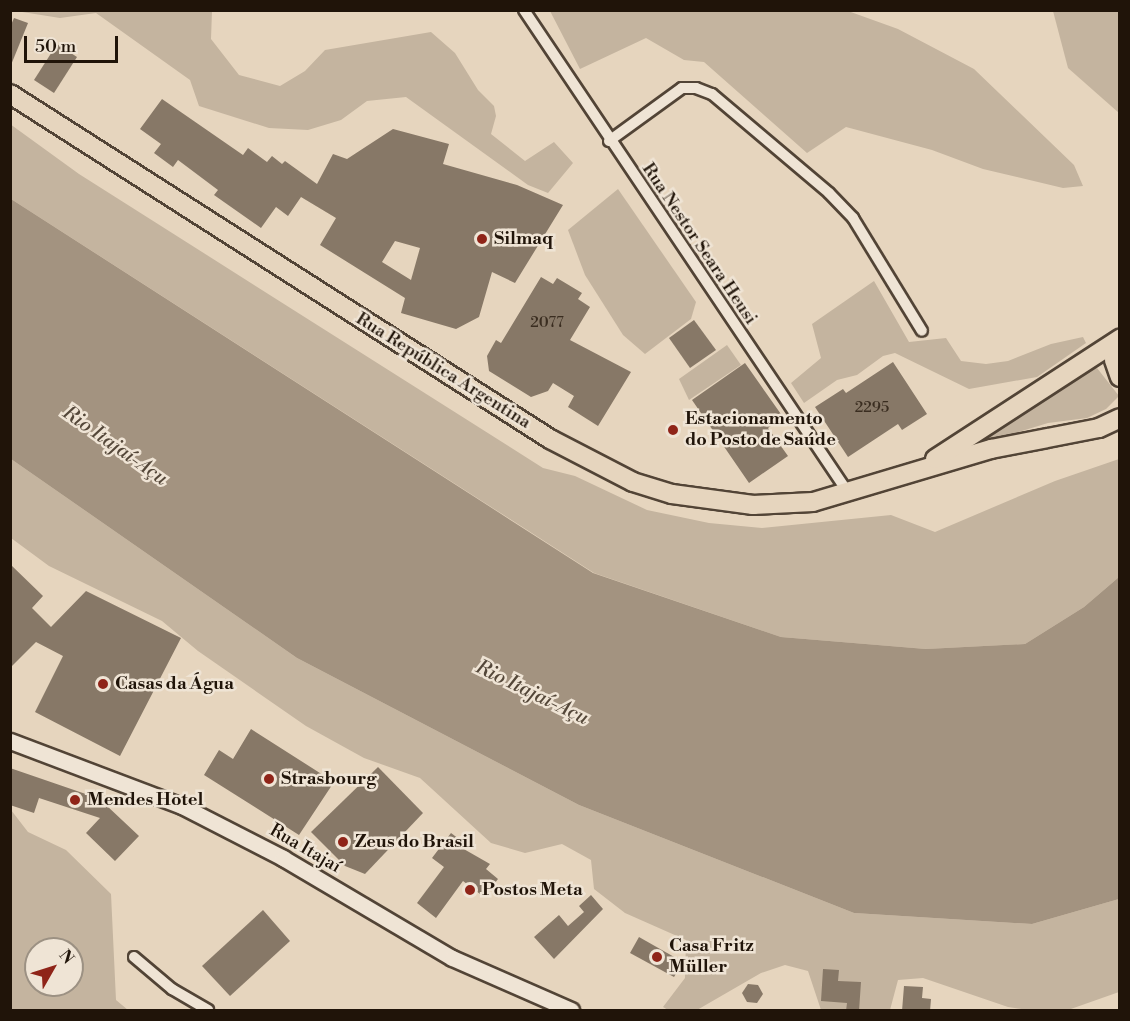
<!DOCTYPE html>
<meta charset="utf-8">
<style>
body{margin:0}
#map{position:relative;width:1130px;height:1021px;overflow:hidden;background:#e6d5be;font-family:"Libre Bodoni",serif}
div>[style]{position:absolute}
[style*='--x']{left:calc(var(--x)*1px);top:calc(var(--y)*1px);width:calc(var(--w)*1px);rotate:calc(var(--a)*1deg)}
.green>*{inset:0;background:#c4b49f}
.water>*{inset:0;background:#a39380}
.building>*{inset:0;background:#877867}
.roads{filter:drop-shadow(2px 0 #524436) drop-shadow(-2px 0 #524436) drop-shadow(0 2px #524436) drop-shadow(0 -2px #524436)}
.street>*{height:10px;margin:-5px;padding:0 5px;transform-origin:5px;border-radius:5px;background:#efe4d5}
.secondary>*{height:15px;margin:-7.5px;padding:0 7.5px;transform-origin:7.5px;border-radius:7.5px;background:#efe4d5}
.primary>*{height:18px;margin:-9px;padding:0 9px;transform-origin:9px;border-radius:9px;background:#e6d5be}
.dots>*{width:16px;height:16px;translate:-50% -50%;box-sizing:border-box;border:3px solid #efe4d5;border-radius:50%}
span{translate:-50% -50%;white-space:nowrap;text-align:center;line-height:1.15;-webkit-text-stroke:5px #efe4d5;paint-order:stroke}
.number-label{font-size:15px;color:#3a2d20}
.number-label span{-webkit-text-stroke-width:0}
.poi-label{font-size:18px;color:#201409;font-weight:700}
.left{translate:0 -50%;text-align:left}
.street-label{font-size:18px;color:#201409}
.water-label{font-size:20px;color:#544739;font-style:italic}
.frame{position:absolute;inset:0;border:12px solid #201409;pointer-events:none}
.north{position:absolute;left:24px;top:937px;width:60px;height:60px;box-sizing:border-box;background:#efe4d5;border:2px solid #9c9183;border-radius:50%;rotate:51deg;font-size:16px;font-weight:700;line-height:24px;text-align:center;color:#201409}
.north::after{content:'';display:block;margin:auto;width:21px;height:27px;background:#8f2418;clip-path:polygon(50% 0,100% 100%,50% 72%,0 100%)}
.scale{position:absolute;left:24px;top:36px;width:94px;height:27px;box-sizing:border-box;border:3px solid #201409;border-top:0;padding-left:8px;font-size:18px;line-height:21px;white-space:nowrap;color:#201409;-webkit-text-stroke:4px #efe4d5;paint-order:stroke}
</style>
<div id="map">
<div class="green">
<i style="clip-path:polygon(16px 11px,212px 11px,211px 39px,239px 75px,280px 86px,305px 71px,325px 50px,431px 32px,455px 53px,478px 90px,494px 106px,496px 116px,491px 134px,525px 161px,554px 142px,573px 163px,548px 193px,528px 185px,406px 97px,367px 101px,341px 120px,308px 130px,269px 128px,199px 106px,190px 80px,96px 13px,60px 18px)"></i>
<i style="clip-path:polygon(550px 11px,848px 11px,898px 29px,974px 69px,1074px 165px,1083px 186px,1063px 188px,983px 169px,932px 150px,846px 127px,807px 153px,704px 62px,684px 60px,646px 38px,580px 69px)"></i>
<i style="clip-path:polygon(1053px 11px,1119px 11px,1119px 113px,1068px 68px)"></i>
<i style="clip-path:polygon(10px 124px,79px 174px,543px 468px,575px 476px,647px 510px,709px 523px,762px 528px,891px 515px,935px 532px,1055px 481px,1119px 459px,1119px 577px,1084px 607px,1025px 644px,926px 649px,781px 637px,594px 573px,11px 199px)"></i>
<i style="clip-path:polygon(618px 189px,696px 302px,691px 319px,645px 354px,623px 335px,585px 275px,568px 230px)"></i>
<i style="clip-path:polygon(874px 281px,909px 342px,946px 338px,961px 361px,986px 364px,1008px 361px,1051px 344px,1083px 337px,1086px 343px,1037px 377px,969px 389px,895px 353px,883px 356px,857px 375px,837px 380px,804px 403px,791px 383px,821px 358px,812px 324px)"></i>
<i style="clip-path:polygon(727px 345px,741px 365px,689px 400px,679px 379px)"></i>
<i style="clip-path:polygon(1097px 368px,1119px 396px,1106px 409px,1087px 418px,1048px 423px,973px 446px,1087px 370px)"></i>
<i style="clip-path:polygon(11px 459px,297px 658px,579px 805px,854px 913px,1032px 924px,1119px 899px,1119px 992px,1068px 1010px,1029px 1010px,1008px 1007px,923px 978px,898px 980px,890px 1010px,821px 1010px,808px 971px,785px 965px,761px 973px,697px 1010px,668px 1010px,663px 1007px,685px 978px,686px 940px,625px 913px,594px 889px,591px 860px,562px 844px,525px 853px,491px 843px,420px 778px,364px 758px,306px 726px,198px 651px,162px 621px,49px 566px,11px 538px)"></i>
<i style="clip-path:polygon(evenodd,11px 810px,28px 832px,66px 850px,111px 894px,116px 1000px,128px 1010px,11px 1010px,11px 810px,36px 949px,72px 949px,72px 985px,36px 985px,36px 949px)"></i>
</div>
<div class="water">
<i style="clip-path:polygon(11px 199px,593px 573px,781px 637px,926px 649px,1025px 644px,1084px 607px,1119px 577px,1119px 899px,1032px 924px,854px 913px,579px 805px,297px 658px,11px 459px)"></i>
</div>
<div class="building">
<i style="clip-path:polygon(14px 18px,28px 23px,11px 65px,10px 27px)"></i>
<i style="clip-path:polygon(57px 44px,77px 57px,54px 93px,34px 80px)"></i>
<i style="clip-path:polygon(evenodd,162px 99px,243px 155px,248px 148px,267px 162px,272px 156px,282px 164px,285px 161px,317px 184px,333px 154px,347px 159px,393px 129px,449px 144px,443px 164px,517px 185px,563px 205px,515px 283px,492px 272px,479px 317px,456px 329px,401px 313px,405px 298px,320px 245px,336px 218px,301px 197px,288px 216px,276px 207px,261px 228px,214px 195px,218px 190px,178px 160px,173px 167px,154px 153px,161px 144px,140px 129px,162px 99px,395px 241px,420px 248px,411px 280px,382px 262px,395px 241px)"></i>
<i style="clip-path:polygon(541px 277px,553px 284px,557px 278px,582px 293px,578px 299px,590px 307px,570px 340px,631px 372px,598px 426px,568px 407px,574px 396px,553px 383px,548px 391px,531px 397px,489px 371px,487px 356px,496px 340px,501px 343px)"></i>
<i style="clip-path:polygon(694px 320px,716px 350px,690px 368px,669px 338px)"></i>
<i style="clip-path:polygon(893px 362px,927px 414px,902px 430px,898px 424px,848px 457px,815px 407px,843px 389px,846px 393px)"></i>
<i style="clip-path:polygon(745px 363px,783px 417px,768px 428px,788px 456px,749px 483px,692px 400px)"></i>
<i style="clip-path:polygon(10px 564px,43px 596px,32px 608px,51px 627px,86px 591px,181px 638px,120px 756px,35px 712px,63px 656px,36px 642px,10px 668px)"></i>
<i style="clip-path:polygon(251px 729px,334px 782px,299px 835px,204px 775px,219px 750px,233px 759px)"></i>
<i style="clip-path:polygon(378px 767px,423px 813px,365px 874px,345px 866px,311px 832px)"></i>
<i style="clip-path:polygon(10px 768px,109px 802px,106px 805px,139px 836px,115px 861px,86px 833px,100px 818px,39px 798px,34px 813px,10px 805px)"></i>
<i style="clip-path:polygon(451px 833px,459px 839px,455px 844px,490px 864px,486px 869px,498px 879px,484px 897px,463px 881px,436px 918px,417px 903px,444px 867px,432px 858px)"></i>
<i style="clip-path:polygon(591px 895px,603px 909px,554px 959px,534px 937px,559px 915px,568px 926px,584px 912px,579px 906px)"></i>
<i style="clip-path:polygon(263px 910px,290px 941px,230px 996px,202px 966px)"></i>
<i style="clip-path:polygon(639px 937px,683px 962px,674px 977px,630px 953px)"></i>
<i style="clip-path:polygon(823px 969px,839px 970px,838px 981px,861px 982px,859px 1011px,846px 1011px,847px 1003px,821px 1001px)"></i>
<i style="clip-path:polygon(748px 984px,758px 985px,763px 994px,757px 1003px,747px 1002px,742px 993px)"></i>
<i style="clip-path:polygon(904px 986px,923px 987px,922px 998px,931px 999px,930px 1011px,902px 1011px)"></i>
</div>
<div class="roads">
<div class="street">
<i style="--x:524;--y:10;--w:583;--a:56.12"></i>
<i style="--x:609;--y:141;--w:90;--a:-36"></i>
<i style="--x:682;--y:88;--w:14;--a:0"></i>
<i style="--x:696;--y:88;--w:17;--a:21"></i>
<i style="--x:712;--y:94;--w:153;--a:40.2"></i>
<i style="--x:829;--y:193;--w:35;--a:46"></i>
<i style="--x:853;--y:218;--w:132;--a:58.6"></i>
<i style="--x:134;--y:957;--w:50;--a:40.1"></i>
<i style="--x:172;--y:989;--w:42;--a:30.3"></i>
</div>
<div class="secondary">
<i style="--x:10;--y:741;--w:184;--a:20.7"></i>
<i style="--x:182;--y:806;--w:114;--a:27.2"></i>
<i style="--x:283;--y:858;--w:196;--a:30.6"></i>
<i style="--x:452;--y:958;--w:130;--a:23.6"></i>
</div>
<div class="primary">
<i style="--x:10;--y:94;--w:641;--a:32.57"></i>
<i style="--x:550;--y:439;--w:93;--a:27.4"></i>
<i style="--x:633;--y:482;--w:41;--a:17.1"></i>
<i style="--x:672;--y:494;--w:82;--a:7.7"></i>
<i style="--x:753;--y:505;--w:60;--a:-2.9"></i>
<i style="--x:813;--y:502;--w:186;--a:-16.6"></i>
<i style="--x:991;--y:449;--w:110;--a:-11"></i>
<i style="--x:1099;--y:428;--w:23;--a:-25"></i>
<i style="--x:1120;--y:343;--w:18;--a:109"></i>
<i style="--x:1114;--y:360;--w:18;--a:71"></i>
<i style="--x:935;--y:459;--w:221;--a:-33"></i>
</div>
</div>
<div class="dots">
<i style="left:482px;top:239px;background:#8f2418"></i>
<i style="left:673px;top:430px;background:#8f2418"></i>
<i style="left:103px;top:684px;background:#8f2418"></i>
<i style="left:269px;top:779px;background:#8f2418"></i>
<i style="left:75px;top:800px;background:#8f2418"></i>
<i style="left:343px;top:842px;background:#8f2418"></i>
<i style="left:470px;top:890px;background:#8f2418"></i>
<i style="left:657px;top:957px;background:#8f2418"></i>
</div>
<div class="number-label">
<span style="left:547px;top:323px">2077</span>
<span style="left:872px;top:408px">2295</span>
</div>
<div class="poi-label">
<span class="left" style="left:494px;top:239px">Silmaq</span>
<span class="left" style="left:685px;top:430px">Estacionamento<br>do Posto de Saúde</span>
<span class="left" style="left:115px;top:684px">Casas da Água</span>
<span class="left" style="left:281px;top:779px">Strasbourg</span>
<span class="left" style="left:87px;top:800px">Mendes Hotel</span>
<span class="left" style="left:355px;top:842px">Zeus do Brasil</span>
<span class="left" style="left:482px;top:890px">Postos Meta</span>
<span class="left" style="left:669px;top:957px">Casa Fritz<br>Müller</span>
</div>
<div class="street-label">
<span style="left:699px;top:244px;rotate:56deg">Rua Nestor Seara Heusi</span>
<span style="left:443px;top:371px;rotate:32deg">Rua República Argentina</span>
<span style="left:305px;top:849px;rotate:30deg">Rua Itajaí</span>
</div>
<div class="water-label">
<span style="left:115px;top:446px;rotate:35deg">Rio Itajaí-Açu</span>
<span style="left:532px;top:693px;rotate:26deg">Rio Itajaí-Açu</span>
</div>
<div class="frame"></div>
<div class="north">N</div>
<div class="scale">50 m</div>
</div>
